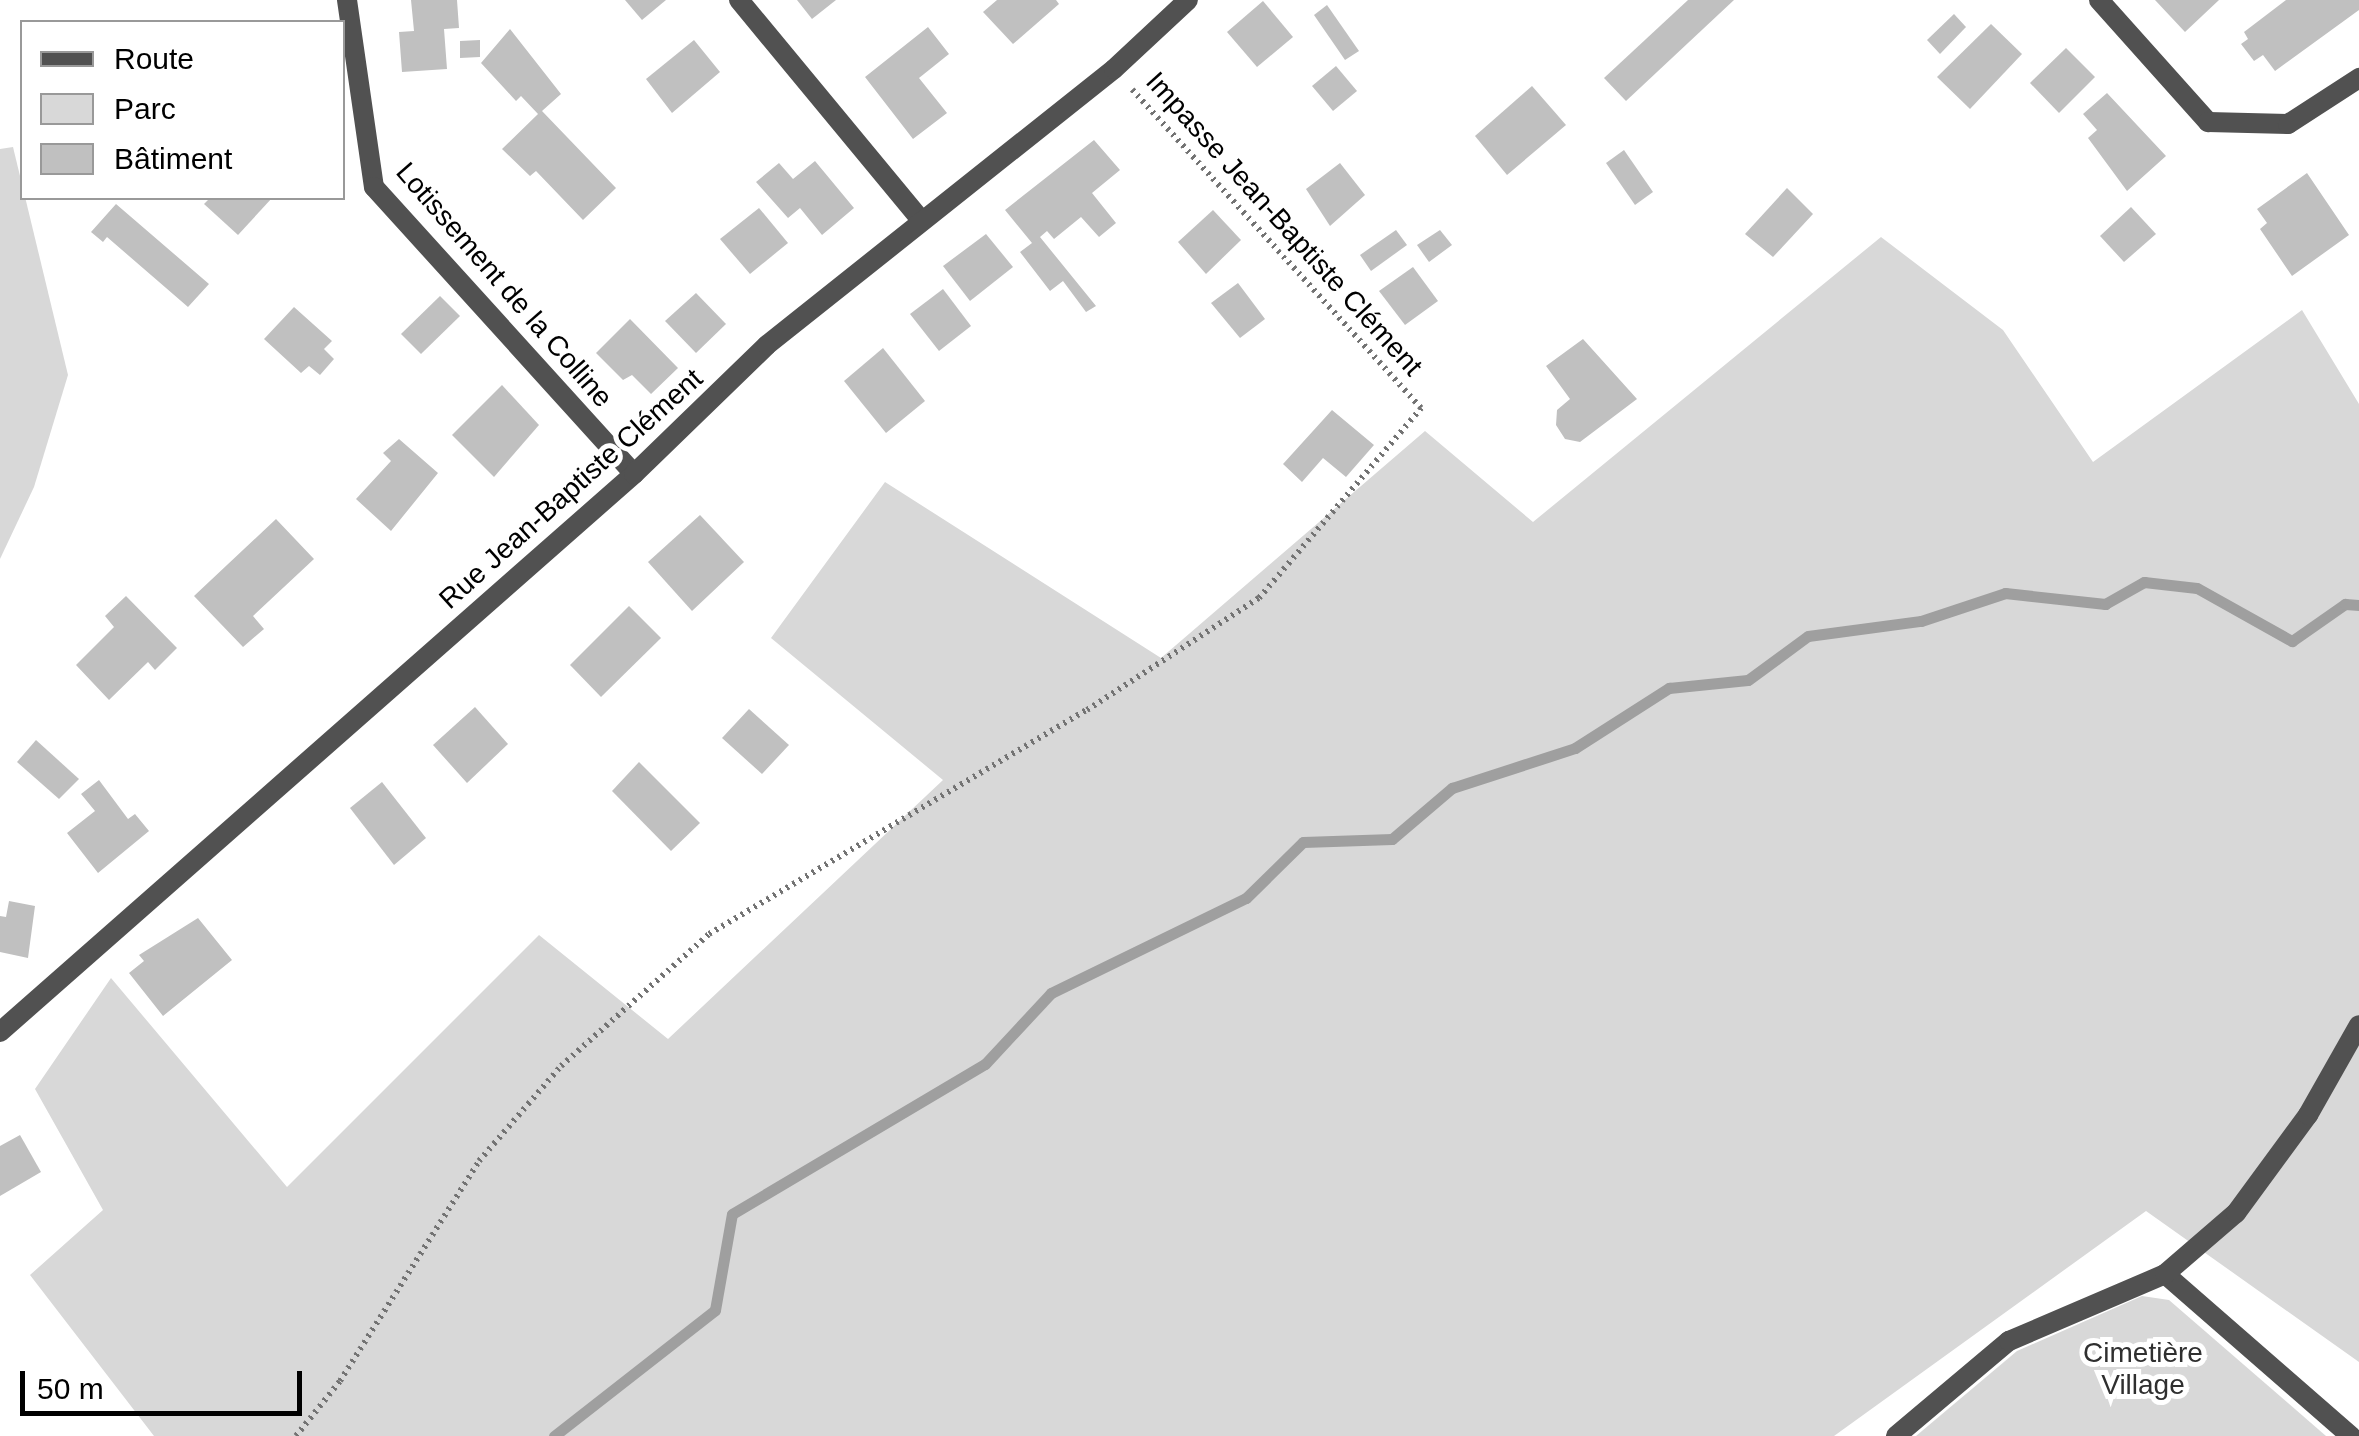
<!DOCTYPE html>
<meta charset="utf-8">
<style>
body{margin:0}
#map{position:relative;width:2359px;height:1436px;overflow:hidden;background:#fff;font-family:Arial,sans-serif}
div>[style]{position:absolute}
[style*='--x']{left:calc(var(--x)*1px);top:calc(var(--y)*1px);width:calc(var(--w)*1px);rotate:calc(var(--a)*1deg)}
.green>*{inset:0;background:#d8d8d8}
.stream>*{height:11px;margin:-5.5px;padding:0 5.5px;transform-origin:5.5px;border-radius:5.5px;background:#9f9f9f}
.building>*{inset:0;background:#c0c0c0}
.path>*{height:6px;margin-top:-3px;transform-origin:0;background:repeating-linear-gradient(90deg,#737373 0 2.5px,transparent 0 7.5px)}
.minor>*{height:20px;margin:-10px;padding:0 10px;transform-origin:10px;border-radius:10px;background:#515151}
span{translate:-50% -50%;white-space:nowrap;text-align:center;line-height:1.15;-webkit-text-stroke:10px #fff;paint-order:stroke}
.street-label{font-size:28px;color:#000}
.park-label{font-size:28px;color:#2f2f2f}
.legend{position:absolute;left:20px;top:20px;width:325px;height:180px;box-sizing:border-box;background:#fff;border:2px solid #999;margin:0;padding:12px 18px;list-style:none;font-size:30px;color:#000}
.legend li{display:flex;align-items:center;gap:20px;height:50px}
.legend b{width:50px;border:2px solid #999}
.scale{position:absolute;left:20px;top:1371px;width:282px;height:45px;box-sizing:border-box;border:5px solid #000;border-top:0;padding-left:12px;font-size:30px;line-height:35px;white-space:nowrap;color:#000;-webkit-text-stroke:8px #fff;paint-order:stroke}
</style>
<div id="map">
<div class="green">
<i style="clip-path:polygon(13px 147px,68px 375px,34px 487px,0 559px,0 149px)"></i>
<i style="clip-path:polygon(1881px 237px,2003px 330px,2093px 462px,2302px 310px,2359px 404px,2359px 1362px,2146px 1211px,1834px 1436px,154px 1436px,30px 1275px,103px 1210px,35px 1089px,111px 978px,287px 1187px,539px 935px,668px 1039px,943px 780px,771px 638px,885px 482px,1161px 658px,1425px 431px,1533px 522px)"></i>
<i style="clip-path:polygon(2142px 1296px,2169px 1300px,2326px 1436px,1916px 1436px,2017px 1351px)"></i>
</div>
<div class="stream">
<i style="--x:554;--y:1436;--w:204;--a:-38"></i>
<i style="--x:715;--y:1310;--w:97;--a:-80"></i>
<i style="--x:732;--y:1214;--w:294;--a:-30.7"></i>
<i style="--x:985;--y:1064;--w:97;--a:-47.1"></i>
<i style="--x:1051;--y:993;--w:217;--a:-26"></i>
<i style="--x:1246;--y:898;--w:80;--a:-44.5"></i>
<i style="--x:1303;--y:842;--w:89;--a:-1.9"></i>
<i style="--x:1392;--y:839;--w:79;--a:-40.4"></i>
<i style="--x:1452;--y:788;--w:129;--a:-18"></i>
<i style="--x:1575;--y:748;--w:112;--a:-32.6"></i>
<i style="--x:1669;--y:688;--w:79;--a:-5.8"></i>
<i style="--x:1748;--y:680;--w:74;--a:-36.3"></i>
<i style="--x:1808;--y:636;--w:114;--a:-7.6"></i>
<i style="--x:1921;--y:621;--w:89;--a:-18.4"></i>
<i style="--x:2005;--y:593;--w:101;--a:6.3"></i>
<i style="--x:2105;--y:604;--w:45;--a:-29.4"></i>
<i style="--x:2144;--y:582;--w:53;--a:6.5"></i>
<i style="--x:2197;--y:588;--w:109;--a:29.2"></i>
<i style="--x:2292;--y:641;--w:65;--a:-34.9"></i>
<i style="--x:2345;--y:604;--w:14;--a:4"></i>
</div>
<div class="building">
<i style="clip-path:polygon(411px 0,457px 0,459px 28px,444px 29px,447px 69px,402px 72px,399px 32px,414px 31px)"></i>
<i style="clip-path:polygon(625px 0,666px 0,642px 20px)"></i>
<i style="clip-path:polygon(797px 0,836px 0,812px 19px)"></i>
<i style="clip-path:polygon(997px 0,1056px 0,1059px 4px,1013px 44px,983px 12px)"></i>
<i style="clip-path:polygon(1688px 0,1734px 0,1626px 101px,1604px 78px)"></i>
<i style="clip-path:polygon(2155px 0,2219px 0,2185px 32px)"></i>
<i style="clip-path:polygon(2286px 0,2359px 0,2359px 10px,2275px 71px,2263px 55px,2254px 61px,2241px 44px,2248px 39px,2244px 32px)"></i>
<i style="clip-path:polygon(1263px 1px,1293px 37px,1257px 67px,1227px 32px)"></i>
<i style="clip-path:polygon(1327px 5px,1359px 51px,1345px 60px,1314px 15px)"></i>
<i style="clip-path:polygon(1954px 14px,1966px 27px,1940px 54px,1927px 40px)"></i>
<i style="clip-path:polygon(1991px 24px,2022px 54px,1970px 109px,1937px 77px)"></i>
<i style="clip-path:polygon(928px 27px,949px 54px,919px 78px,947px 113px,913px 139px,865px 77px)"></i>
<i style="clip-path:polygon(510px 29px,561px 94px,542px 111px,616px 188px,583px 220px,536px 171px,530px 176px,502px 149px,538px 114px,521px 96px,516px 101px,481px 63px)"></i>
<i style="clip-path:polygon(480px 40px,480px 57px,460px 58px,460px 41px)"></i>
<i style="clip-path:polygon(694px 40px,720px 72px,672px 113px,646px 79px)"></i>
<i style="clip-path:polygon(2066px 48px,2095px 77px,2059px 113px,2030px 83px)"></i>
<i style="clip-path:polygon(1336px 66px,1357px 91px,1333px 111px,1312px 86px)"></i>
<i style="clip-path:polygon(1532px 86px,1566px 125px,1507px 175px,1475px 136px)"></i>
<i style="clip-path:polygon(2107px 93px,2166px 156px,2127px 191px,2088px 138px,2097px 130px,2083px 114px)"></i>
<i style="clip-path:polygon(1094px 140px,1120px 170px,1092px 193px,1116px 223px,1099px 237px,1081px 217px,1054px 239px,1047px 231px,1040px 237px,1096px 306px,1086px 312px,1063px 281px,1050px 291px,1020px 252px,1032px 243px,1005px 210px)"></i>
<i style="clip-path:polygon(1624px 150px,1653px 192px,1635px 205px,1606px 163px)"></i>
<i style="clip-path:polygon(815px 161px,854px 208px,822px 235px,800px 208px,788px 218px,756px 182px,779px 163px,793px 179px)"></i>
<i style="clip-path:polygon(1340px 163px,1365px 195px,1330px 226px,1306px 189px)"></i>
<i style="clip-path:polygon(2307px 173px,2349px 235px,2292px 276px,2260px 229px,2267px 223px,2257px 209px)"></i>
<i style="clip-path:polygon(1787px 188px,1813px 214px,1773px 257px,1745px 234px)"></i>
<i style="clip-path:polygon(210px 198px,272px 198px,238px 235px,204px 204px)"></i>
<i style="clip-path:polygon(116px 204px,209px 284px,188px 307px,107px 237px,103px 242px,91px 232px)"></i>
<i style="clip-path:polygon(2131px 207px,2156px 234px,2124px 262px,2100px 236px)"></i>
<i style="clip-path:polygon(759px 208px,788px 243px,750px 274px,720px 239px)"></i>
<i style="clip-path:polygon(1213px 210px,1241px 240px,1206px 274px,1178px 242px)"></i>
<i style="clip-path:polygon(1396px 230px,1407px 245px,1371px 271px,1360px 255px)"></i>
<i style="clip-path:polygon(1440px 230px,1452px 245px,1429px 262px,1417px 245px)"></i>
<i style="clip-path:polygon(986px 234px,1013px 267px,970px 301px,943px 266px)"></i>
<i style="clip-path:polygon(1413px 267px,1438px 301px,1405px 325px,1379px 291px)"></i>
<i style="clip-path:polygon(1238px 283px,1265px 319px,1240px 338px,1211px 303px)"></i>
<i style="clip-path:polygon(943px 289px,971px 326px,939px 351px,910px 314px)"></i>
<i style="clip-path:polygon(696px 293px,726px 324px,696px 353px,665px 321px)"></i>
<i style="clip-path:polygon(440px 296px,460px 316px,421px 354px,401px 334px)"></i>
<i style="clip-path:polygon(294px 307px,332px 341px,324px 349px,334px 359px,320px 375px,309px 366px,301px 373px,264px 339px)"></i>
<i style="clip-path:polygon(630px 319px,678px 368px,651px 394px,632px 375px,623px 380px,596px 353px)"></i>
<i style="clip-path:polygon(1583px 339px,1637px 399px,1580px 442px,1565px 439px,1556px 425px,1557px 410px,1570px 399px,1546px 366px)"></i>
<i style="clip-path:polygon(883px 348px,925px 401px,886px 433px,844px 381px)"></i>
<i style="clip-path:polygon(502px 385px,539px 425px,494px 477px,452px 435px)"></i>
<i style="clip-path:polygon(1332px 410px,1374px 445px,1346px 477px,1323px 458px,1302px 482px,1283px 464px)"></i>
<i style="clip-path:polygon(399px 439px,438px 473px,391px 531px,356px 499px,391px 461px,383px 453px)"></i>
<i style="clip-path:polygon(700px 515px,744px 562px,692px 611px,648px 562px)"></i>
<i style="clip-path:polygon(276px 519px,314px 559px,253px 616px,264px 629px,243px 647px,194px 596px)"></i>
<i style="clip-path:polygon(126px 596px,177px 648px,155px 670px,148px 662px,109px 700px,76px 665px,114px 627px,105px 616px)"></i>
<i style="clip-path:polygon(629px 606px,661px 638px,601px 697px,570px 665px)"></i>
<i style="clip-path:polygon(475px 707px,508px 744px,467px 783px,433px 745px)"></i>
<i style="clip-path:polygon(749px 709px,789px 745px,762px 774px,722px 738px)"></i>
<i style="clip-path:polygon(36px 740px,79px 779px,59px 799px,17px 762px)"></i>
<i style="clip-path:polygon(639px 762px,700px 823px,671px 851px,612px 791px)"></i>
<i style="clip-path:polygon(99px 780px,128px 819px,135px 814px,149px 831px,98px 873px,67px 833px,95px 811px,81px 794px)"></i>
<i style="clip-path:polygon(382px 782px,426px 838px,394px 865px,350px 808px)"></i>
<i style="clip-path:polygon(9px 901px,35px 906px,28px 958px,0 952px,0 916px,6px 917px)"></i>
<i style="clip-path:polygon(198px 918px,232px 960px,163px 1016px,129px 973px,144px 961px,139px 955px)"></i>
<i style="clip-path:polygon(20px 1135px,41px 1172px,0 1196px,0 1146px)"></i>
</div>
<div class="path">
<i style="--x:296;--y:1436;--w:70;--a:-51.3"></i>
<i style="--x:340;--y:1381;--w:260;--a:-57.7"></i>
<i style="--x:479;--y:1161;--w:125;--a:-49.2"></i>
<i style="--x:561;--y:1066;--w:198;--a:-41.7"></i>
<i style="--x:709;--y:934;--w:439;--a:-30.7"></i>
<i style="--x:1087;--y:710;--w:205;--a:-33.1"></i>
<i style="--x:1259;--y:598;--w:250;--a:-49.5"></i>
<i style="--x:1421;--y:408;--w:430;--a:-132.2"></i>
</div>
<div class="minor">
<i style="--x:347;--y:0;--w:189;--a:81.8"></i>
<i style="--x:374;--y:187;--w:387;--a:47.8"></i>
<i style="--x:739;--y:0;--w:286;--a:50.4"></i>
<i style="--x:2099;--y:0;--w:164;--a:48.2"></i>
<i style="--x:2208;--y:122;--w:80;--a:1.4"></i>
<i style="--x:2288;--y:124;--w:85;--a:-32.9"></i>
<i style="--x:0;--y:1032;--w:845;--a:-41.35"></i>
<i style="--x:634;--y:474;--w:185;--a:-44.1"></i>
<i style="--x:767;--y:345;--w:443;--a:-38.5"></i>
<i style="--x:1114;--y:69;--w:101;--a:-43"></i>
<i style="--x:2165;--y:1274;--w:247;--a:41.1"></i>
<i style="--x:1896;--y:1436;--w:148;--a:-40.1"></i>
<i style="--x:2009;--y:1341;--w:170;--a:-23.2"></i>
<i style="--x:2165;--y:1274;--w:94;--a:-40.7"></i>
<i style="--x:2236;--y:1213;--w:122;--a:-53.7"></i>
<i style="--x:2308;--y:1115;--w:103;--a:-60.5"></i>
</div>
<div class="street-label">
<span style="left:1284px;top:224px;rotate:48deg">Impasse Jean-Baptiste Clément</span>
<span style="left:504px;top:285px;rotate:49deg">Lotissement de la Colline</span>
<span style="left:571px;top:489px;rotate:-42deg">Rue Jean-Baptiste Clément</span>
</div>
<div class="park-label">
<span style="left:2143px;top:1369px">Cimetière<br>Village</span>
</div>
<ul class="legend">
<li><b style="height:12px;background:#515151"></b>Route</li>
<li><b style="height:28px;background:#d8d8d8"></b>Parc</li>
<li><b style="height:28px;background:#c0c0c0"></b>Bâtiment</li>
</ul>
<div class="scale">50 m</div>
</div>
